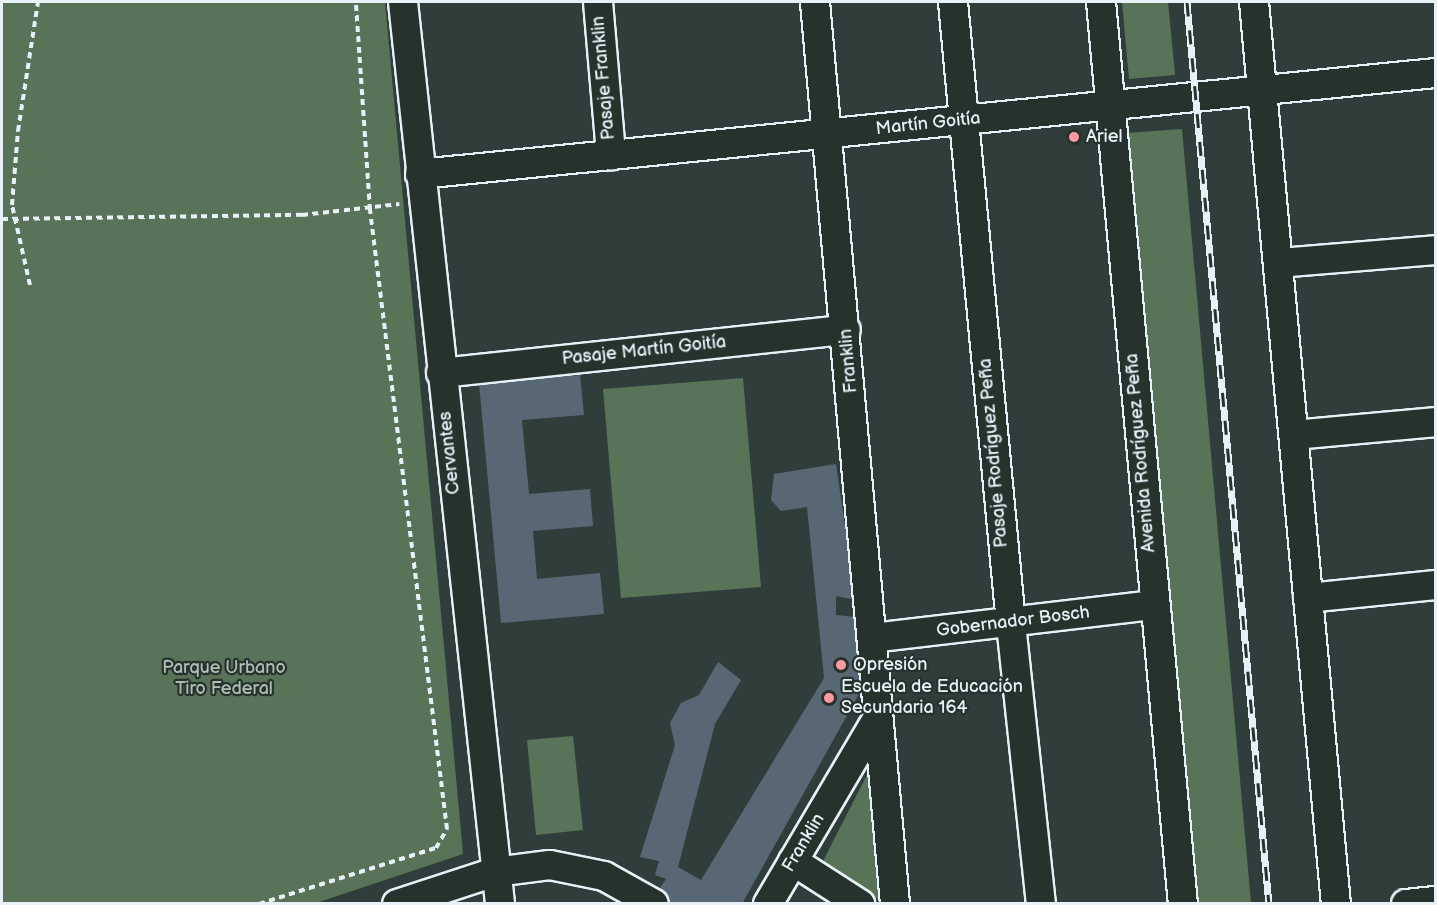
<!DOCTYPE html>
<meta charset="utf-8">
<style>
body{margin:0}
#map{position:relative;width:1437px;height:905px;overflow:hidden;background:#303e3b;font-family:"Balsamiq Sans",sans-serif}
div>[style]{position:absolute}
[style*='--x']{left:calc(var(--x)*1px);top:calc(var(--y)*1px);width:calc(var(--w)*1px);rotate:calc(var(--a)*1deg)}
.green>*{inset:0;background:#597359}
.building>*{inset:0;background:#576874}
.path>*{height:4px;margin-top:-2px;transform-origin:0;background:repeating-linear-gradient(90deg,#e8f1f8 0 6px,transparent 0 10.5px)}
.roads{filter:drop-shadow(2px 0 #e8f1f8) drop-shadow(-2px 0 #e8f1f8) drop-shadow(0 2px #e8f1f8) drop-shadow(0 -2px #e8f1f8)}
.street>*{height:28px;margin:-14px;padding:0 14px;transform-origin:14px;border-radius:14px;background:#26332d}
.rail>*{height:7px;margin-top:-3.5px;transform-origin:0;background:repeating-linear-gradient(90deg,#26332d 0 14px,#e8f1f8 0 28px);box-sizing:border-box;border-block:2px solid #e8f1f8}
.dots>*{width:16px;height:16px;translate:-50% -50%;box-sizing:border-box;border:3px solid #26332d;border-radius:50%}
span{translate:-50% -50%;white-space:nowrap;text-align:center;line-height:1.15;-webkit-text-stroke:4.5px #26332d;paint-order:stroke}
.street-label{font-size:18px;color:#e8f1f8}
.poi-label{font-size:18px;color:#e8f1f8}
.left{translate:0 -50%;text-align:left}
.park-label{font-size:18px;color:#afbfb8}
.frame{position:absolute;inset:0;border:3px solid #e8f1f8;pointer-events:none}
</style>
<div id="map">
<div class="green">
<i style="clip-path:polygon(2px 2px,385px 2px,463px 854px,316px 903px,2px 903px)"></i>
<i style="clip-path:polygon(1122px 2px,1168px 2px,1175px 75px,1129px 79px)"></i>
<i style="clip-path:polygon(1182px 129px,1251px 903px,1194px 903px,1126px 133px)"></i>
<i style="clip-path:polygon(743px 378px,761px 587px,621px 598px,603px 389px)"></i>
<i style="clip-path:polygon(573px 736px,583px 830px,536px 835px,527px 740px)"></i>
<i style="clip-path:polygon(871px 767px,884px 903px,822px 863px)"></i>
</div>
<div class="building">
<i style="clip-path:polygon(580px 375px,584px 415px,522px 420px,529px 494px,590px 489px,593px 526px,533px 531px,537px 579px,600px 573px,604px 614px,501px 623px,479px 383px)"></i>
<i style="clip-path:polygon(836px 464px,856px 600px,836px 596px,836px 615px,856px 617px,860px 692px,742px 904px,663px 904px,653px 898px,666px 879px,655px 875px,659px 861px,640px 857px,675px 745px,670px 723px,681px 703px,699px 695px,718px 662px,741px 680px,715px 724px,678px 867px,701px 880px,824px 678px,807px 507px,781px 511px,771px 500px,774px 474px)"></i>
</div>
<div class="path">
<i style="--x:2;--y:219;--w:300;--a:-0.8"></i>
<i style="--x:302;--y:215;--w:98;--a:-6.5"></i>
<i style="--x:30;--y:285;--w:82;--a:-102.7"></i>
<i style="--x:12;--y:205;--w:74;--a:-85.4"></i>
<i style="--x:18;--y:131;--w:131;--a:-81.2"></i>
<i style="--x:259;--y:904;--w:186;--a:-17.6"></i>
<i style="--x:436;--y:848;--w:22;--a:-60"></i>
<i style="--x:447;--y:829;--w:624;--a:-97.09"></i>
<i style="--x:370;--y:210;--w:208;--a:-93.9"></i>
</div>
<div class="roads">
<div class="street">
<i style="--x:403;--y:2;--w:907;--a:83.86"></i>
<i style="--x:598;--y:2;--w:154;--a:85.1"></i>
<i style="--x:815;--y:2;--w:906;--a:84.93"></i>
<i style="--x:953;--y:2;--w:625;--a:84.67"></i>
<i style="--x:1011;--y:624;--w:282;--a:83.9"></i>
<i style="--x:1101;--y:2;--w:906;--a:84.81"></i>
<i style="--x:1254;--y:2;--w:906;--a:84.81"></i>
<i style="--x:420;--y:174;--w:1021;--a:-5.68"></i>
<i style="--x:1279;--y:263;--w:158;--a:-4.7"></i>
<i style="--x:441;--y:373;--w:407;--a:-6.1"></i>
<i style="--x:1294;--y:435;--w:143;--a:-5.2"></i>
<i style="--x:1308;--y:598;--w:129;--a:-5.8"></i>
<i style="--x:872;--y:638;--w:283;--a:-6.7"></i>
<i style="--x:793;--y:861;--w:80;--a:32.7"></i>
<i style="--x:397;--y:904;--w:103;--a:-18.1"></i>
<i style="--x:495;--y:872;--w:55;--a:-7.3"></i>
<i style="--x:550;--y:865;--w:55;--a:11.5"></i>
<i style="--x:604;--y:876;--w:57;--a:29.2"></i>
<i style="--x:768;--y:904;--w:212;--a:-59.5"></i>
<i style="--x:1406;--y:904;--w:30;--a:-6"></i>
</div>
</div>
<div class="rail">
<i style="--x:1187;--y:2;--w:906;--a:84.81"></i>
</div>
<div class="dots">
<i style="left:1074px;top:137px;background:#ff9aa2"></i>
<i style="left:841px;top:665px;background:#ff9aa2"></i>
<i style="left:829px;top:698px;background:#ff9aa2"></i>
</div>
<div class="street-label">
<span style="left:604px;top:78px;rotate:-95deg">Pasaje Franklin</span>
<span style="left:928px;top:124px;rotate:-6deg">Martín Goitía</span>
<span style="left:644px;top:351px;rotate:-6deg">Pasaje Martín Goitía</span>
<span style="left:849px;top:361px;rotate:-95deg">Franklin</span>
<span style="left:450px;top:453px;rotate:-96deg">Cervantes</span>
<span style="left:994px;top:453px;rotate:-95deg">Pasaje Rodríguez Peña</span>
<span style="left:1141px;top:453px;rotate:-95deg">Avenida Rodríguez Peña</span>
<span style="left:1013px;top:622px;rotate:-7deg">Gobernador Bosch</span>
<span style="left:804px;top:843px;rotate:-59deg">Franklin</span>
</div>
<div class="poi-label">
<span class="left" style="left:1086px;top:137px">Ariel</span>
<span class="left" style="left:853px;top:665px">Opresión</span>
<span class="left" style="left:841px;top:698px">Escuela de Educación<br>Secundaria 164</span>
</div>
<div class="park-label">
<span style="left:224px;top:679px">Parque Urbano<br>Tiro Federal</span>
</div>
<div class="frame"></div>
</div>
